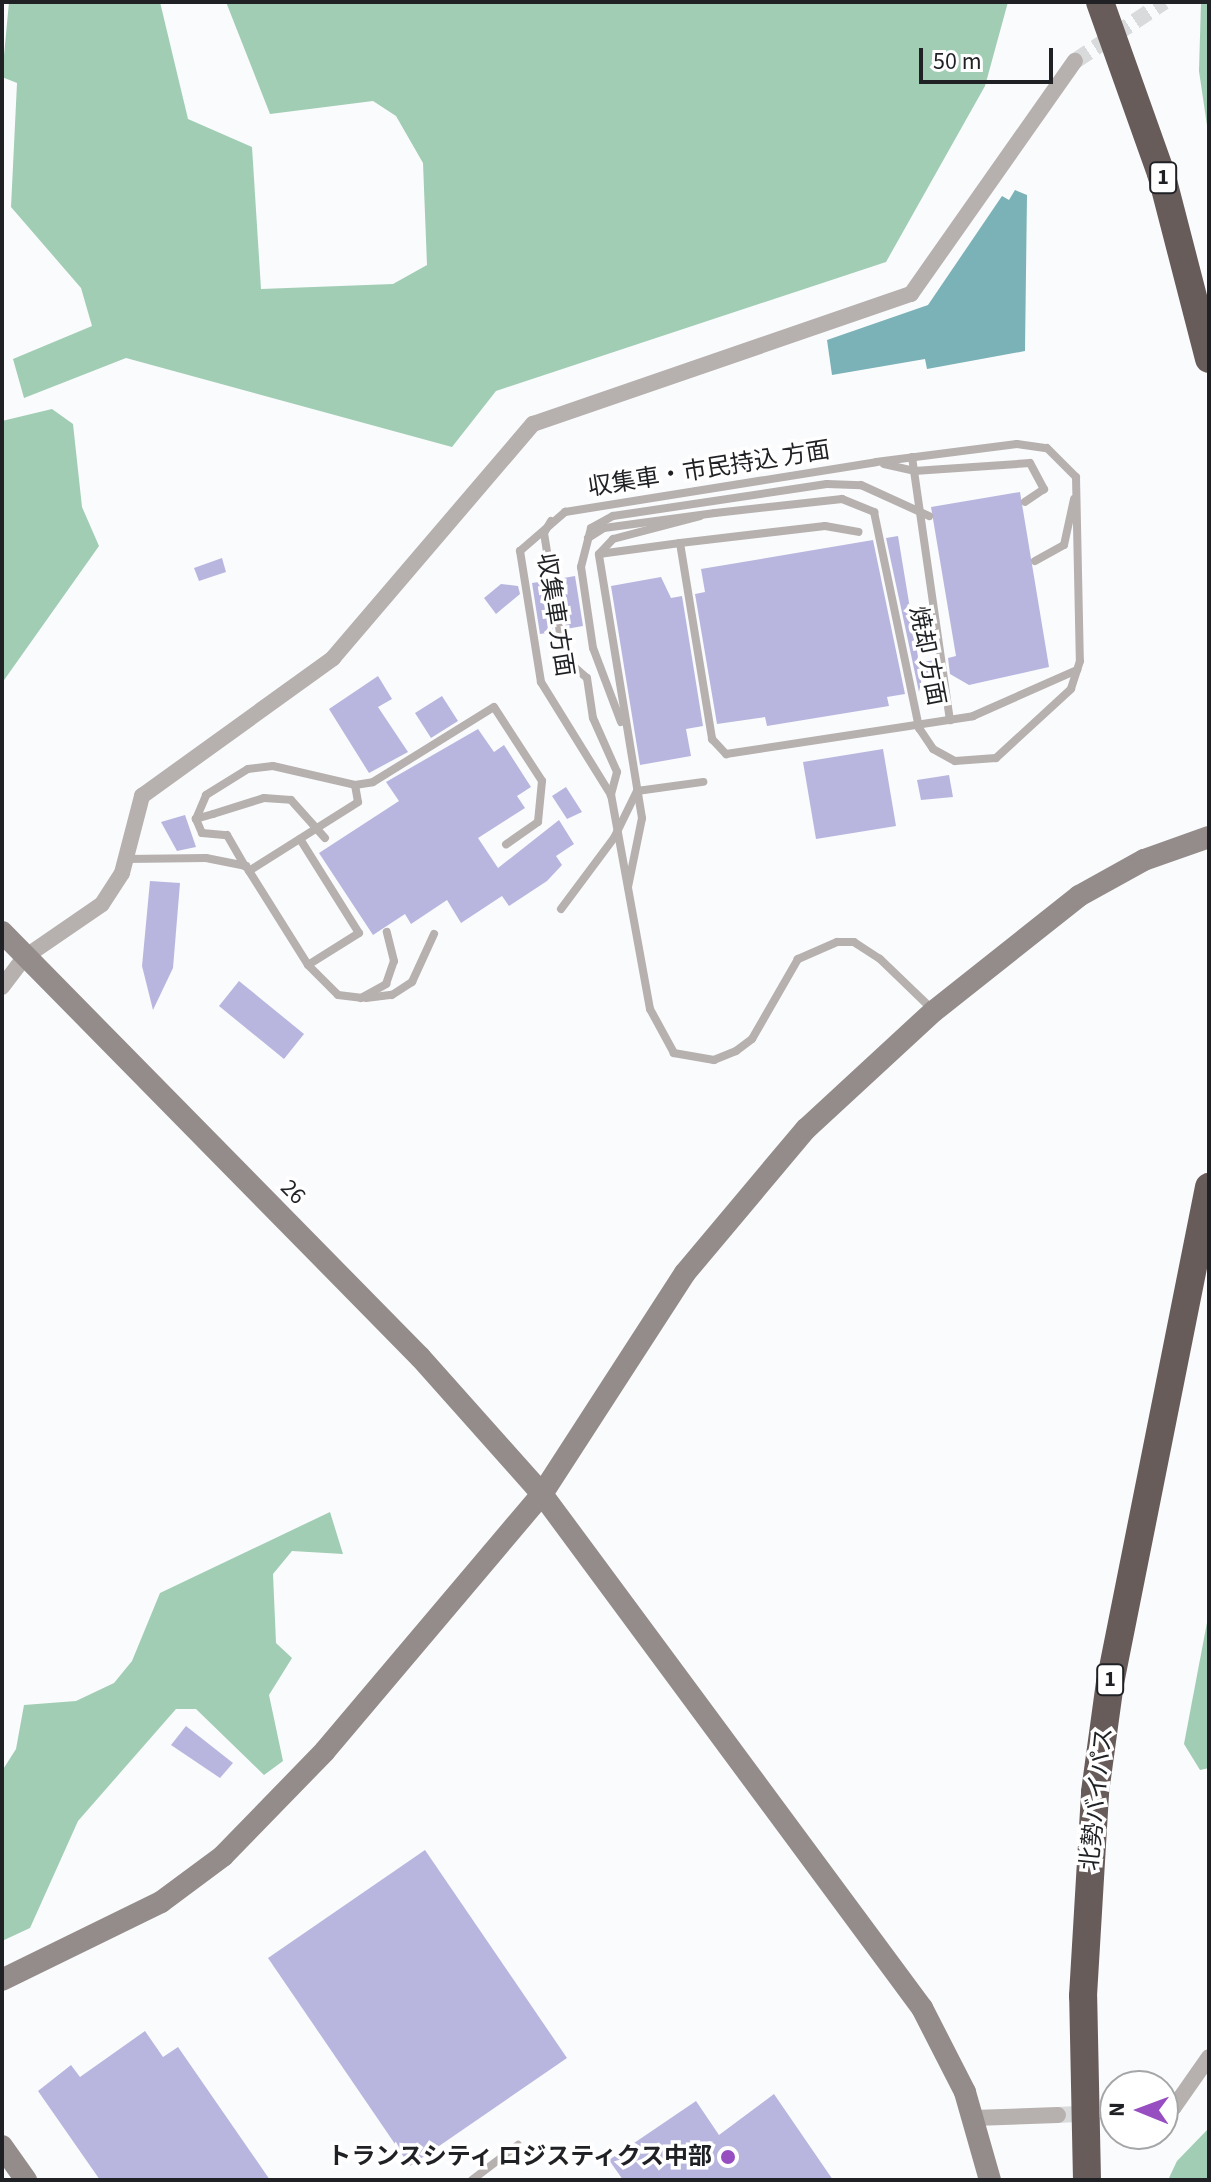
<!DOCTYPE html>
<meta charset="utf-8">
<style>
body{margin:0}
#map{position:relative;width:1211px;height:2182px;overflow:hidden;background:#fafbfd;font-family:"Source Sans 3","Noto Sans JP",sans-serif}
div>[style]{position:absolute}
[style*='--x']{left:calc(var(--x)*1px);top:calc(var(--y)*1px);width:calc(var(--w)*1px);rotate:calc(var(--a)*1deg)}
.forest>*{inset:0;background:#a1cdb4}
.water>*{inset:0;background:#7bb2b7}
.building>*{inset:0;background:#b8b6df}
.street-tunnel>*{height:16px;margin-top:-8px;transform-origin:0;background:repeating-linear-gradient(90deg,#d9dadc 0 16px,transparent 0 24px)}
.lane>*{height:8px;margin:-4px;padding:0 4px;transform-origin:4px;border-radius:4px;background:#b6b0af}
.street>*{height:16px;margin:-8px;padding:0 8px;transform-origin:8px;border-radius:8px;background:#b6b0af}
.secondary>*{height:22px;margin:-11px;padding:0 11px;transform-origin:11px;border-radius:11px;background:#948c8a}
.highway>*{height:28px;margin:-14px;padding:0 14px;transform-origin:14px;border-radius:14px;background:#685c5a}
.lane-bridge>*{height:8px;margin:-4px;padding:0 4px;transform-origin:4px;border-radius:4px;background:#b6b0af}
.dots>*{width:22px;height:22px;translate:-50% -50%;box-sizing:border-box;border:4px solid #fff;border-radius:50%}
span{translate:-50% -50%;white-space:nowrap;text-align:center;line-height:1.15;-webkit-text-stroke:7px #fff;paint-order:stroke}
.shield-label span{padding:2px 6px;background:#fff;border:2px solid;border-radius:6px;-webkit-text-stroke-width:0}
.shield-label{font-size:22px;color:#1f2124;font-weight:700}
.street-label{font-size:24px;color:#1f2124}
.poi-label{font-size:24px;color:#1f2124;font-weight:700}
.right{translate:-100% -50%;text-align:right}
.frame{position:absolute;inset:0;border:4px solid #1f2124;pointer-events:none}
.north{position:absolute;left:1099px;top:2070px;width:80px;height:80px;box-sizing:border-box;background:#fff;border:2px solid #a5a6a7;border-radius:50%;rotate:271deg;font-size:22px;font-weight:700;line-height:32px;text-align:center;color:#1f2124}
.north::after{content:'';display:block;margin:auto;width:28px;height:36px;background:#964ec1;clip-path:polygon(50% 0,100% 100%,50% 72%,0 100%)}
.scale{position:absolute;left:919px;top:48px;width:134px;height:36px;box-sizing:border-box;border:4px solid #1f2124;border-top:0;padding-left:10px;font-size:24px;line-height:28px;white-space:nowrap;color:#1f2124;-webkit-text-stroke:6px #fff;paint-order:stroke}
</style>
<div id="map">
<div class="forest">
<i style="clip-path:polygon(9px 2px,160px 2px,188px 119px,252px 147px,261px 289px,393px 284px,427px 265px,423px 163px,396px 116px,373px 101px,270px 114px,226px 2px,1008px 2px,985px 86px,886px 262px,496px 391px,452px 447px,126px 358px,24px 398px,13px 359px,92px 326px,81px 288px,11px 207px,17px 83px,2px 77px)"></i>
<i style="clip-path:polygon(1201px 2px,1209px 2px,1209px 139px,1199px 71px)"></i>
<i style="clip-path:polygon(52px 409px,73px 424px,82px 507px,99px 546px,2px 683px,2px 421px)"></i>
<i style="clip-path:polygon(330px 1512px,343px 1554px,292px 1551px,273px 1574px,276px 1643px,292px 1658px,269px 1695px,283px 1761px,264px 1775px,196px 1709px,176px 1709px,78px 1821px,30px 1928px,2px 1941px,2px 1771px,16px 1749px,24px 1705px,76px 1701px,114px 1683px,132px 1661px,160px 1593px)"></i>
<i style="clip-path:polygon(1209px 1612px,1209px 1768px,1200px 1770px,1184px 1744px)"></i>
<i style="clip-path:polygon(1209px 2128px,1209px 2180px,1168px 2180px,1177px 2161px)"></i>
</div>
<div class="water">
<i style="clip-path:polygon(1015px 190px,1027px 195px,1025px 351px,927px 369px,925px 359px,832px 375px,827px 340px,928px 305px,1002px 196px,1009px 200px)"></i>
</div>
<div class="building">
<i style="clip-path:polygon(1020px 492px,1049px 667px,969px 685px,950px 674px,948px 658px,956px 656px,931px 507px)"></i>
<i style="clip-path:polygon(898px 536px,919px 663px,934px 660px,937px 676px,922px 678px,919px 692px,886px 538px)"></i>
<i style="clip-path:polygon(873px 540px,905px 694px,887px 697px,889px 706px,767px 726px,765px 717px,717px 724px,695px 594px,705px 592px,701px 569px)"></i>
<i style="clip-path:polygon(222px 558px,226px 572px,199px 581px,194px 568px)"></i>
<i style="clip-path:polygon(575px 576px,583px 626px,566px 629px,558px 579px)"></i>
<i style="clip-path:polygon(661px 577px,671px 598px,682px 596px,703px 726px,686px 729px,691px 756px,640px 765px,611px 586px)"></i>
<i style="clip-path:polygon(545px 581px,553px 632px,540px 634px,532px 583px)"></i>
<i style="clip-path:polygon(501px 584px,518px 586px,520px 594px,496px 614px,484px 598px)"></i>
<i style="clip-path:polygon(378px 676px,392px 699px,378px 707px,408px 752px,369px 773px,329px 709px)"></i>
<i style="clip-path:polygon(442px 696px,458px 721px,431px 738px,415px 713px)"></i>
<i style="clip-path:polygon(478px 729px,494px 752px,504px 745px,531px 787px,517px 796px,525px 808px,478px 838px,498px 868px,559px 820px,574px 844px,556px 856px,562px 865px,547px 881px,509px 906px,502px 896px,461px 923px,447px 900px,411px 924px,405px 914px,373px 935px,319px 853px,399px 801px,386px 782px)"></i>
<i style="clip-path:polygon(883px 749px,896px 826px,816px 839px,803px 762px)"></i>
<i style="clip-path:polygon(949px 775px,953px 797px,921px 800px,917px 780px)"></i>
<i style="clip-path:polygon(566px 787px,582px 812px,567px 819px,552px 796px)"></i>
<i style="clip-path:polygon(185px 815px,196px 847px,177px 851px,161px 822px)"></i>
<i style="clip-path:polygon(150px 881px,180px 883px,173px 968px,153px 1010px,142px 966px)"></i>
<i style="clip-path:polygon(239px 981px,304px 1034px,284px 1059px,219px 1006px)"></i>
<i style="clip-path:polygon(186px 1726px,233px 1763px,220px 1778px,171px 1745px)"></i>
<i style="clip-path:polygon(425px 1850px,567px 2058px,410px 2166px,268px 1958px)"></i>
<i style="clip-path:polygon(145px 2031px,163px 2057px,178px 2047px,270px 2180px,100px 2180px,38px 2091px,71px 2065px,80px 2077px)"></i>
<i style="clip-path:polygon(774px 2094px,833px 2180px,623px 2180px,609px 2160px,696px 2101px,719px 2135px)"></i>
</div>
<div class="street-tunnel">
<i style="--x:1075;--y:61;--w:107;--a:-33.5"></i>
<i style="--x:1058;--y:2115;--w:57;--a:-3"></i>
</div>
<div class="lane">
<i style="--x:912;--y:457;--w:266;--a:81.8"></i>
<i style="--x:884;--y:464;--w:31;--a:13"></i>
<i style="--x:914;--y:471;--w:116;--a:-3.9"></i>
<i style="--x:1030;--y:463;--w:30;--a:62"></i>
<i style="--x:1044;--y:489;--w:23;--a:146"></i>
<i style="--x:551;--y:521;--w:14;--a:120"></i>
<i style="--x:544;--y:533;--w:127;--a:80.9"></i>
<i style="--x:564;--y:658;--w:30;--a:41"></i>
<i style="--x:587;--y:678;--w:40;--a:81.5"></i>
<i style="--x:593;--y:718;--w:59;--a:66"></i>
<i style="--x:617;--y:772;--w:24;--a:105"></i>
<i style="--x:588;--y:538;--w:19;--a:-32"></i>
<i style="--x:604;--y:528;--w:112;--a:-7.7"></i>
<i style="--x:680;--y:543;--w:146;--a:-6.7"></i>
<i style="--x:825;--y:526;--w:34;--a:10"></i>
<i style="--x:600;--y:553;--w:19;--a:-47"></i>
<i style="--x:613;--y:539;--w:90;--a:-14.8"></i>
<i style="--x:1035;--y:561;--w:33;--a:-29"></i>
<i style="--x:1064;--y:545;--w:47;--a:-77.7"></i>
<i style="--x:621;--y:722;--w:79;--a:-110.7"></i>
<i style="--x:593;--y:648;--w:82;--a:-98.4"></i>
<i style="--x:581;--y:567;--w:40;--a:-75.6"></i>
<i style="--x:591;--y:528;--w:25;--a:-29"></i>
<i style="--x:613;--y:516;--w:216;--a:-8.5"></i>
<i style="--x:827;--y:484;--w:34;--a:2"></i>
<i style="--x:861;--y:485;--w:75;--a:24.5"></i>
<i style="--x:213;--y:814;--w:18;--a:164"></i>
<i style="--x:196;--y:819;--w:15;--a:67"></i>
<i style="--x:202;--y:833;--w:25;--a:5"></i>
<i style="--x:227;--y:835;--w:36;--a:60"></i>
<i style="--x:196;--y:819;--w:26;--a:-67"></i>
<i style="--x:206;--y:795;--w:49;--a:-31.8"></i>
<i style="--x:248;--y:769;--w:25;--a:-7"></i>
<i style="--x:273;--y:766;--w:84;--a:13"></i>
<i style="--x:355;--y:785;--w:18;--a:-9"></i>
<i style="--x:373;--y:782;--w:142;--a:-31.8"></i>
<i style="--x:494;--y:707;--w:88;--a:57"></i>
<i style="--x:542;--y:781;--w:41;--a:95.6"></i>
<i style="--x:538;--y:822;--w:39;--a:145"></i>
<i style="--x:300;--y:839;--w:111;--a:57.9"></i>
<i style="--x:359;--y:933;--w:60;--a:147.9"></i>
<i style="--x:126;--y:859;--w:80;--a:-0.7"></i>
<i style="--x:206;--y:858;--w:41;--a:11.3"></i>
<i style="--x:246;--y:866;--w:117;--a:57.9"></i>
<i style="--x:308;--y:965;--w:42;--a:45"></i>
<i style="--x:338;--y:995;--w:23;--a:7"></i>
<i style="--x:361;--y:998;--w:29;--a:-29"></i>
<i style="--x:386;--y:984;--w:24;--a:-71"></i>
<i style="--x:394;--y:961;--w:30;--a:-104"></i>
<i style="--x:249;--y:871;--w:129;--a:-32.3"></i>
<i style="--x:358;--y:802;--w:17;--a:-100"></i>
<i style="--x:628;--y:887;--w:70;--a:-78.5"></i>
<i style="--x:642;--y:818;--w:267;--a:-99.3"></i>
<i style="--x:599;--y:554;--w:82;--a:-7.7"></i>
<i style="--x:680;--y:543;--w:199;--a:80.7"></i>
<i style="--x:712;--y:739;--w:21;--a:47"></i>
<i style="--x:726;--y:754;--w:250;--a:-8.7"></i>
<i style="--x:973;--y:716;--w:114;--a:-23.9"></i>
<i style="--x:561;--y:909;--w:89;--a:-53.3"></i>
<i style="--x:614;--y:838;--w:52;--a:-63.9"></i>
<i style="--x:637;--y:791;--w:67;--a:-7.8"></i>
<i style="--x:366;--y:998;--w:26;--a:-7"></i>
<i style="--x:392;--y:995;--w:24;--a:-33"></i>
<i style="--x:412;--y:982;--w:53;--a:-65.4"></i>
<i style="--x:933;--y:1010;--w:74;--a:-136.1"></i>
<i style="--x:880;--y:959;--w:31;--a:-147"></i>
<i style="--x:854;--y:942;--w:17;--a:180"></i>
<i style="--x:837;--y:942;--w:43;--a:156.4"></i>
<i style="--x:798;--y:959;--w:92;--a:119.9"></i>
<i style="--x:752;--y:1039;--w:20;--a:143"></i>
<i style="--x:736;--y:1051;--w:24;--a:158"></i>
<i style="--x:714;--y:1060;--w:41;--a:-170.1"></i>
<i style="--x:674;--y:1053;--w:50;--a:-118.6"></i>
<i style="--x:650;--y:1009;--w:218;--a:-100.3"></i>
<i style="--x:611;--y:795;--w:133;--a:-121.8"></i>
<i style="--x:541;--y:682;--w:133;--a:-99.1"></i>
<i style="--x:520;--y:551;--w:60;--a:-40.9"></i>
<i style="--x:565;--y:512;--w:315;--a:-9.1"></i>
<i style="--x:876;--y:462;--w:142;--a:-7.3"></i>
<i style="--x:1017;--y:444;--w:30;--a:8"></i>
<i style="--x:1047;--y:448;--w:41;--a:45"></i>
<i style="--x:1076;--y:477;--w:184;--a:88.8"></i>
<i style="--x:1080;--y:661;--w:29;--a:108"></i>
<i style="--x:472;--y:2180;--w:58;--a:-37.3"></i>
</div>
<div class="street">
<i style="--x:2;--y:987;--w:38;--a:-53"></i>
<i style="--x:25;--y:957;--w:93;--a:-34.5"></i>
<i style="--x:102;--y:904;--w:37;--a:-57"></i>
<i style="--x:122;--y:873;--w:80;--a:-75.4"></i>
<i style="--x:142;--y:796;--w:236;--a:-35.8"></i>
<i style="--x:333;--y:658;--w:308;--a:-49.5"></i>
<i style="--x:533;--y:424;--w:400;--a:-19"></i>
<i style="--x:911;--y:294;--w:285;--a:-54.9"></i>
<i style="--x:1163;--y:2108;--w:11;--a:-5"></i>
<i style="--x:1174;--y:2107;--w:61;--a:-55"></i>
<i style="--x:974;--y:2118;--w:84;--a:-2"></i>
</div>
<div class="secondary">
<i style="--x:2;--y:932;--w:596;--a:45.48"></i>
<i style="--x:420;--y:1357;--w:183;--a:48.3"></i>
<i style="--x:542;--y:1494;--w:336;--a:130.2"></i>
<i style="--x:325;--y:1751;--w:146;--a:134.2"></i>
<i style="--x:223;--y:1856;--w:77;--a:143.4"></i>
<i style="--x:161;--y:1902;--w:177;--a:153.9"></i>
<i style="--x:2;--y:2146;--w:42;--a:54.8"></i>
<i style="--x:990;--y:2180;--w:91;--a:-105.9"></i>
<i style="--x:965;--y:2092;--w:94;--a:-117.1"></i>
<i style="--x:922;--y:2008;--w:639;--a:-126.48"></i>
<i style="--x:542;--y:1494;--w:263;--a:-57.1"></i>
<i style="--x:685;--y:1273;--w:188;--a:-50"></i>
<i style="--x:806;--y:1129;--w:174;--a:-42.7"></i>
<i style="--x:934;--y:1011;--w:185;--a:-38.4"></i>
<i style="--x:1079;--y:896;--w:74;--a:-29"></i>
<i style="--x:1144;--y:860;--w:69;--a:-19.5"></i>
</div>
<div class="highway">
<i style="--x:1100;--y:2;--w:182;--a:70.4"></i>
<i style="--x:1161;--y:173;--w:192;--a:75.5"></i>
<i style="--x:1087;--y:2180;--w:184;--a:-91.2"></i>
<i style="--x:1083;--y:1996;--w:204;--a:-86.6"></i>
<i style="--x:1095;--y:1792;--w:110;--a:-82.2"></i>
<i style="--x:1110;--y:1683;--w:506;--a:-78.71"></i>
</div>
<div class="lane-bridge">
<i style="--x:715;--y:513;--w:128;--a:-6.3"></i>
<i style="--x:842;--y:499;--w:35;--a:22"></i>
<i style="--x:874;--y:512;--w:221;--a:78.2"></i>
<i style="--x:919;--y:728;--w:25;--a:56"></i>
<i style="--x:933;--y:749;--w:25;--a:29"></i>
<i style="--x:955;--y:761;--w:41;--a:-4.2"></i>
<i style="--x:996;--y:758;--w:102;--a:-42.6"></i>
<i style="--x:213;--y:814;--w:53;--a:-17.4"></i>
<i style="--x:264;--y:798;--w:27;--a:4"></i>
<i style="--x:291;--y:800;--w:51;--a:48.2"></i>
</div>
<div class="dots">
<i style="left:728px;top:2157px;background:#964ec1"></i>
</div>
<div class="shield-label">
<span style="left:1163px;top:178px">1</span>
<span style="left:1110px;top:1680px">1</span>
</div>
<div class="street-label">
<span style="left:709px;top:469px;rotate:-9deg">収集車・市民持込 方面</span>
<span style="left:555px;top:615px;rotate:81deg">収集車 方面</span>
<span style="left:927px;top:656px;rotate:79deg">焼却 方面</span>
<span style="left:293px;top:1192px;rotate:45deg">26</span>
<span style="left:1097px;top:1799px;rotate:-84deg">北勢バイパス</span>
</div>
<div class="poi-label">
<span class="right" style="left:712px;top:2157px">トランスシティ ロジスティクス中部</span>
</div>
<div class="frame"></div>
<div class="north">N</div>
<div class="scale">50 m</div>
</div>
